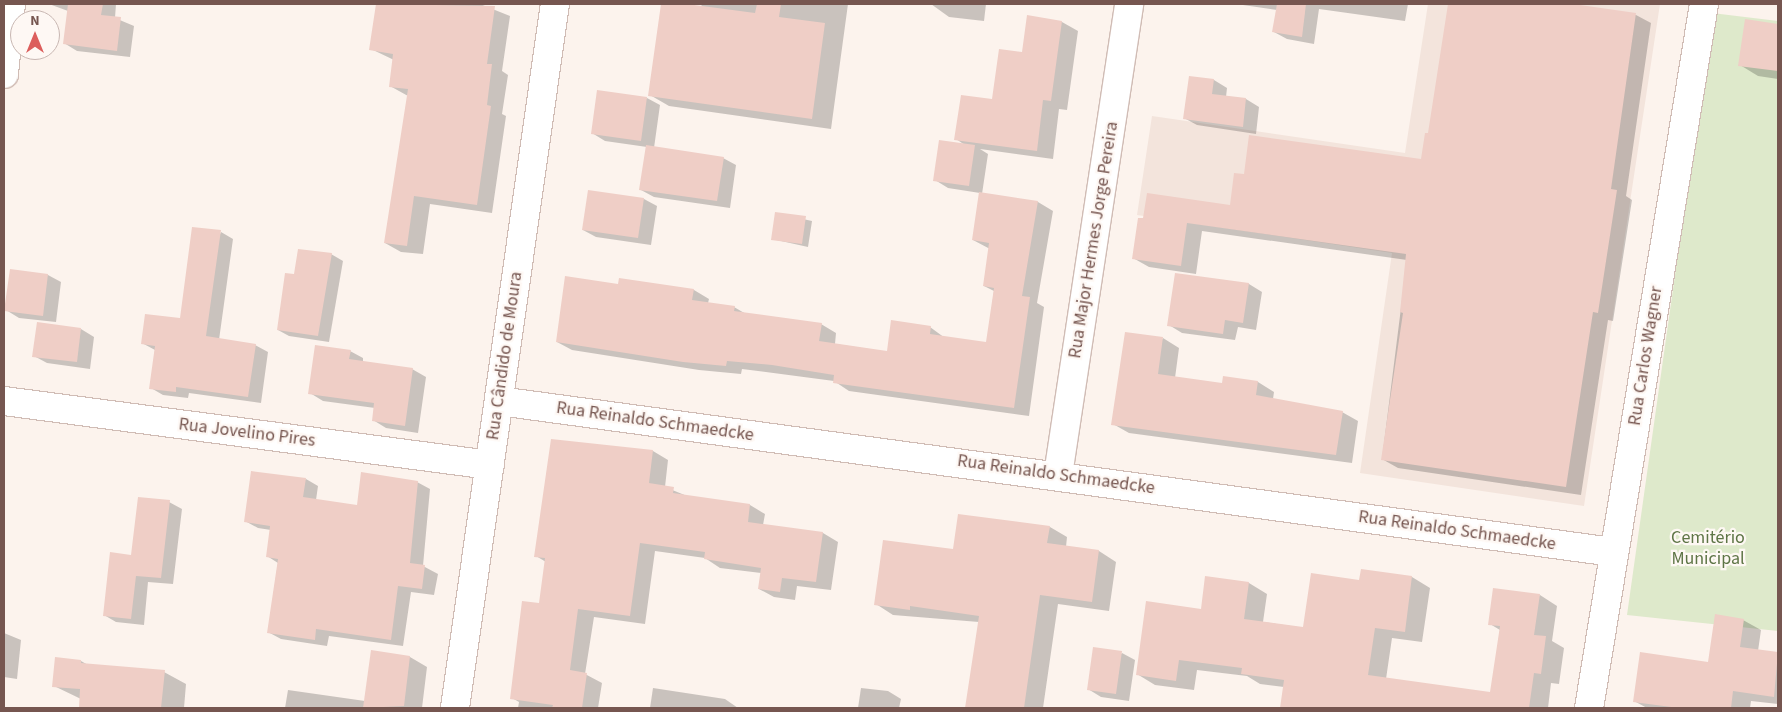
<!DOCTYPE html>
<meta charset="utf-8">
<style>
body{margin:0}
#map{position:relative;width:1782px;height:712px;overflow:hidden;background:#fcf3ed;font-family:"Source Sans 3",sans-serif}
div>[style]{position:absolute}
[style*='--x']{left:calc(var(--x)*1px);top:calc(var(--y)*1px);width:calc(var(--w)*1px);rotate:calc(var(--a)*1deg)}
.residential>*{inset:0;background:#f3e4dc}
.green>*{inset:0;background:#dee9cb}
.shadow>*{inset:0;background:#0003}
.building>*{inset:0;background:#efcec6}
.roads{filter:drop-shadow(1px 0 #d0bcb5) drop-shadow(-1px 0 #d0bcb5) drop-shadow(0 1px #d0bcb5) drop-shadow(0 -1px #d0bcb5)}
.minor>*{height:28px;margin:-14px;padding:0 14px;transform-origin:14px;border-radius:14px;background:#fff}
span{translate:-50% -50%;white-space:nowrap;text-align:center;line-height:1.15;-webkit-text-stroke:4.5px #fef8f4;paint-order:stroke}
.street-label{font-size:18px;color:#765650}
.park-label{font-size:18px;color:#5e7546}
.frame{position:absolute;inset:0;border:5px solid #765650;pointer-events:none}
.north{position:absolute;left:10px;top:10px;width:50px;height:50px;box-sizing:border-box;background:#fef8f4;border:1px solid #c8b7b2;border-radius:50%;rotate:0deg;font-size:14px;font-weight:700;line-height:20px;text-align:center;color:#765650}
.north::after{content:'';display:block;margin:auto;width:18px;height:22px;background:#dc5e5c;clip-path:polygon(50% 0,100% 100%,50% 72%,0 100%)}
</style>
<div id="map">
<div class="residential">
<i style="clip-path:polygon(1428px 4px,1660px 4px,1584px 506px,1360px 473px,1392px 253px,1137px 215px,1152px 116px,1405px 153px)"></i>
</div>
<div class="green">
<i style="clip-path:polygon(1712px 13px,1778px 21px,1778px 631px,1627px 615px)"></i>
</div>
<div class="shadow">
<i style="clip-path:polygon(49px 4px,116px 4px,115px 18px,134px 26px,130px 57px,77px 51px,64px 43px,68px 11px)"></i>
<i style="clip-path:polygon(377px 4px,480px 4px,510px 16px,502px 71px,508px 75px,502px 114px,506px 116px,492px 213px,430px 204px,423px 254px,401px 252px,385px 243px,408px 96px,390px 86px,394px 60px,371px 49px)"></i>
<i style="clip-path:polygon(663px 4px,701px 7px,702px 4px,848px 4px,831px 129px,669px 106px,650px 95px)"></i>
<i style="clip-path:polygon(931px 4px,986px 4px,984px 21px,949px 17px)"></i>
<i style="clip-path:polygon(1236px 4px,1235px 4px,1408px 4px,1405px 21px,1319px 9px,1314px 44px,1287px 39px,1274px 32px,1277px 10px)"></i>
<i style="clip-path:polygon(1449px 4px,1567px 4px,1636px 15px,1651px 23px,1626px 196px,1632px 200px,1613px 321px,1608px 320px,1581px 495px,1398px 468px,1382px 459px,1407px 260px,1202px 231px,1196px 274px,1149px 267px,1133px 258px,1139px 219px,1231px 206px,1245px 176px,1422px 161px,1430px 135px)"></i>
<i style="clip-path:polygon(1028px 17px,1062px 22px,1078px 31px,1067px 110px,1059px 109px,1053px 159px,980px 149px,988px 154px,982px 194px,1038px 202px,1053px 211px,1037px 303px,1044px 307px,1029px 416px,849px 391px,834px 381px,742px 369px,741px 374px,699px 370px,572px 350px,557px 342px,619px 285px,694px 290px,709px 299px,708px 303px,734px 307px,746px 314px,821px 324px,836px 333px,835px 344px,888px 352px,930px 327px,945px 338px,987px 344px,994px 291px,984px 286px,990px 249px,973px 240px,980px 193px,948px 188px,935px 180px,965px 145px,956px 139px,993px 100px,1023px 53px)"></i>
<i style="clip-path:polygon(1746px 21px,1778px 25px,1778px 79px,1758px 76px,1740px 65px)"></i>
<i style="clip-path:polygon(1190px 77px,1214px 80px,1227px 88px,1226px 97px,1246px 99px,1259px 107px,1256px 134px,1197px 125px,1184px 118px)"></i>
<i style="clip-path:polygon(647px 98px,660px 105px,654px 148px,723px 158px,736px 165px,730px 208px,654px 197px,641px 190px,647px 147px,605px 141px,592px 133px)"></i>
<i style="clip-path:polygon(644px 199px,657px 206px,651px 245px,596px 237px,583px 230px)"></i>
<i style="clip-path:polygon(776px 213px,812px 221px,808px 247px,772px 239px)"></i>
<i style="clip-path:polygon(221px 232px,233px 239px,219px 340px,255px 345px,268px 352px,261px 403px,189px 393px,188px 398px,163px 395px,151px 388px,155px 350px,142px 343px,181px 319px)"></i>
<i style="clip-path:polygon(331px 254px,343px 261px,329px 342px,289px 336px,278px 330px,295px 276px)"></i>
<i style="clip-path:polygon(11px 270px,48px 275px,61px 282px,56px 322px,19px 318px,6px 310px)"></i>
<i style="clip-path:polygon(1176px 274px,1249px 284px,1262px 292px,1256px 330px,1238px 327px,1235px 340px,1182px 333px,1169px 325px)"></i>
<i style="clip-path:polygon(81px 329px,94px 337px,90px 369px,47px 363px,34px 356px)"></i>
<i style="clip-path:polygon(1163px 338px,1179px 348px,1175px 378px,1223px 384px,1224px 378px,1258px 382px,1274px 392px,1273px 399px,1342px 412px,1358px 421px,1352px 463px,1129px 433px,1113px 424px)"></i>
<i style="clip-path:polygon(350px 351px,363px 358px,363px 362px,412px 369px,426px 377px,418px 433px,386px 428px,373px 420px,375px 408px,323px 401px,310px 393px)"></i>
<i style="clip-path:polygon(552px 440px,653px 451px,668px 460px,665px 487px,687px 496px,750px 505px,765px 514px,763px 525px,823px 533px,838px 542px,831px 590px,797px 586px,795px 600px,774px 597px,759px 589px,761px 573px,720px 568px,705px 558px,655px 551px,645px 624px,594px 617px,585px 674px,602px 683px,598px 708px,518px 708px,519px 702px,512px 698px,540px 605px,546px 562px,536px 556px)"></i>
<i style="clip-path:polygon(306px 479px,318px 486px,316px 500px,358px 506px,417px 482px,430px 489px,423px 566px,438px 574px,434px 595px,411px 592px,403px 646px,329px 636px,327px 646px,281px 639px,268px 632px,278px 563px,267px 556px,271px 530px,258px 528px,245px 521px)"></i>
<i style="clip-path:polygon(169px 502px,182px 509px,173px 584px,148px 582px,144px 625px,116px 622px,104px 615px,132px 556px)"></i>
<i style="clip-path:polygon(1050px 527px,1067px 537px,1066px 547px,1099px 551px,1116px 562px,1109px 611px,1058px 604px,1043px 708px,967px 708px,979px 622px,893px 615px,876px 604px,954px 551px)"></i>
<i style="clip-path:polygon(1206px 577px,1249px 583px,1267px 594px,1263px 622px,1304px 628px,1360px 581px,1412px 577px,1430px 588px,1422px 642px,1392px 638px,1386px 679px,1491px 694px,1500px 630px,1490px 624px,1540px 595px,1557px 606px,1552px 641px,1564px 648px,1559px 684px,1551px 683px,1548px 708px,1281px 708px,1284px 687px,1260px 684px,1247px 676px,1197px 670px,1194px 690px,1155px 685px,1137px 674px,1202px 610px)"></i>
<i style="clip-path:polygon(1743px 620px,1761px 630px,1758px 651px,1778px 653px,1778px 704px,1751px 701px,1750px 708px,1647px 708px,1634px 701px,1709px 664px)"></i>
<i style="clip-path:polygon(4px 633px,21px 640px,17px 679px,4px 677px)"></i>
<i style="clip-path:polygon(372px 652px,410px 657px,427px 667px,422px 708px,285px 708px,288px 690px,365px 701px)"></i>
<i style="clip-path:polygon(1122px 653px,1135px 660px,1129px 701px,1101px 697px,1088px 689px)"></i>
<i style="clip-path:polygon(81px 661px,88px 665px,164px 672px,186px 684px,184px 708px,80px 708px,81px 699px,54px 686px)"></i>
<i style="clip-path:polygon(653px 688px,725px 699px,738px 708px,650px 708px)"></i>
<i style="clip-path:polygon(861px 688px,888px 691px,901px 699px,899px 708px,858px 708px)"></i>
</div>
<div class="building">
<i style="clip-path:polygon(68px 4px,103px 4px,101px 15px,121px 17px,117px 51px,63px 44px)"></i>
<i style="clip-path:polygon(376px 4px,495px 6px,487px 64px,492px 64px,487px 105px,491px 106px,477px 205px,414px 196px,407px 246px,384px 243px,408px 89px,389px 87px,393px 54px,369px 50px)"></i>
<i style="clip-path:polygon(661px 4px,687px 4px,755px 13px,757px 4px,781px 4px,779px 17px,825px 23px,812px 119px,648px 96px)"></i>
<i style="clip-path:polygon(1277px 4px,1306px 4px,1302px 37px,1272px 32px)"></i>
<i style="clip-path:polygon(1448px 4px,1573px 4px,1636px 13px,1611px 189px,1617px 190px,1598px 313px,1593px 312px,1566px 487px,1381px 460px,1403px 313px,1400px 312px,1406px 254px,1187px 223px,1181px 266px,1132px 259px,1138px 218px,1143px 218px,1147px 193px,1230px 205px,1234px 173px,1244px 174px,1249px 135px,1421px 159px,1425px 133px,1428px 133px)"></i>
<i style="clip-path:polygon(1027px 15px,1062px 21px,1051px 101px,1043px 100px,1037px 151px,954px 140px,961px 95px,992px 99px,999px 49px,1022px 52px)"></i>
<i style="clip-path:polygon(1745px 19px,1778px 24px,1778px 71px,1738px 66px)"></i>
<i style="clip-path:polygon(1189px 76px,1214px 79px,1212px 94px,1246px 98px,1243px 127px,1183px 119px)"></i>
<i style="clip-path:polygon(597px 90px,647px 97px,641px 141px,591px 134px)"></i>
<i style="clip-path:polygon(939px 140px,975px 145px,969px 186px,933px 181px)"></i>
<i style="clip-path:polygon(646px 145px,724px 157px,717px 201px,639px 190px)"></i>
<i style="clip-path:polygon(588px 190px,644px 198px,638px 238px,582px 230px)"></i>
<i style="clip-path:polygon(979px 192px,1038px 201px,1022px 296px,1030px 297px,1014px 408px,833px 383px,834px 375px,772px 365px,727px 361px,726px 366px,683px 362px,556px 342px,565px 276px,618px 284px,619px 278px,694px 289px,692px 300px,735px 306px,734px 311px,822px 323px,819px 341px,887px 351px,891px 320px,931px 326px,930px 334px,986px 342px,994px 288px,983px 286px,989px 243px,972px 240px)"></i>
<i style="clip-path:polygon(775px 212px,806px 216px,802px 244px,771px 240px)"></i>
<i style="clip-path:polygon(192px 227px,221px 230px,206px 336px,256px 344px,248px 397px,176px 387px,176px 392px,149px 389px,155px 346px,141px 344px,145px 314px,180px 318px)"></i>
<i style="clip-path:polygon(298px 249px,332px 253px,318px 336px,277px 330px,285px 273px,294px 274px)"></i>
<i style="clip-path:polygon(10px 269px,48px 274px,43px 316px,4px 311px)"></i>
<i style="clip-path:polygon(1175px 273px,1249px 283px,1243px 323px,1225px 320px,1223px 334px,1167px 326px)"></i>
<i style="clip-path:polygon(37px 322px,81px 328px,77px 362px,32px 357px)"></i>
<i style="clip-path:polygon(1125px 332px,1163px 337px,1158px 374px,1222px 383px,1223px 376px,1258px 381px,1256px 395px,1343px 411px,1336px 455px,1111px 425px)"></i>
<i style="clip-path:polygon(315px 345px,351px 350px,349px 359px,413px 368px,405px 426px,372px 421px,374px 403px,308px 394px)"></i>
<i style="clip-path:polygon(551px 439px,653px 450px,649px 483px,674px 487px,673px 493px,750px 504px,748px 522px,823px 532px,816px 582px,782px 578px,780px 592px,758px 589px,761px 568px,704px 559px,705px 552px,640px 543px,630px 616px,578px 609px,570px 670px,587px 673px,582px 708px,552px 708px,553px 705px,510px 699px,522px 601px,539px 603px,545px 558px,534px 557px)"></i>
<i style="clip-path:polygon(251px 471px,306px 478px,303px 497px,357px 505px,361px 472px,418px 481px,410px 563px,425px 565px,422px 589px,398px 586px,391px 640px,316px 629px,315px 640px,267px 633px,278px 559px,266px 557px,270px 526px,244px 522px)"></i>
<i style="clip-path:polygon(138px 497px,170px 500px,161px 578px,136px 576px,131px 619px,103px 616px,110px 552px,131px 555px)"></i>
<i style="clip-path:polygon(958px 514px,1050px 526px,1047px 543px,1099px 550px,1092px 602px,1040px 595px,1024px 708px,965px 708px,979px 616px,910px 606px,910px 610px,874px 605px,883px 540px,953px 549px)"></i>
<i style="clip-path:polygon(1361px 569px,1412px 576px,1405px 632px,1375px 628px,1368px 675px,1490px 692px,1500px 626px,1488px 625px,1493px 588px,1540px 594px,1534px 635px,1546px 636px,1541px 674px,1534px 673px,1529px 708px,1280px 708px,1284px 680px,1241px 674px,1242px 668px,1179px 660px,1176px 681px,1136px 675px,1146px 601px,1201px 609px,1205px 576px,1249px 582px,1244px 619px,1303px 627px,1311px 573px,1359px 580px)"></i>
<i style="clip-path:polygon(1715px 614px,1744px 619px,1740px 647px,1778px 652px,1774px 697px,1733px 691px,1731px 708px,1679px 708px,1633px 702px,1640px 652px,1708px 662px)"></i>
<i style="clip-path:polygon(1093px 647px,1122px 651px,1116px 694px,1087px 690px)"></i>
<i style="clip-path:polygon(371px 650px,410px 656px,404px 706px,363px 708px)"></i>
<i style="clip-path:polygon(55px 657px,81px 660px,81px 663px,165px 670px,161px 708px,79px 708px,80px 689px,52px 687px)"></i>
</div>
<div class="roads">
<div class="minor">
<i style="--x:4;--y:74;--w:70;--a:-84.3"></i>
<i style="--x:4;--y:401;--w:490;--a:7.5"></i>
<i style="--x:499;--y:401;--w:1124;--a:7.72"></i>
<i style="--x:1058;--y:475;--w:476;--a:-81.4"></i>
<i style="--x:455;--y:708;--w:711;--a:-81.92"></i>
<i style="--x:1589;--y:708;--w:713;--a:-80.72"></i>
</div>
</div>
<div class="street-label">
<span style="left:1094px;top:240px;rotate:-81deg">Rua Major Hermes Jorge Pereira</span>
<span style="left:505px;top:356px;rotate:-82deg">Rua Cândido de Moura</span>
<span style="left:1646px;top:356px;rotate:-81deg">Rua Carlos Wagner</span>
<span style="left:655px;top:422px;rotate:8deg">Rua Reinaldo Schmaedcke</span>
<span style="left:247px;top:433px;rotate:7deg">Rua Jovelino Pires</span>
<span style="left:1056px;top:475px;rotate:8deg">Rua Reinaldo Schmaedcke</span>
<span style="left:1457px;top:531px;rotate:8deg">Rua Reinaldo Schmaedcke</span>
</div>
<div class="park-label">
<span style="left:1708px;top:549px">Cemitério<br>Municipal</span>
</div>
<div class="frame"></div>
<div class="north">N</div>
</div>
